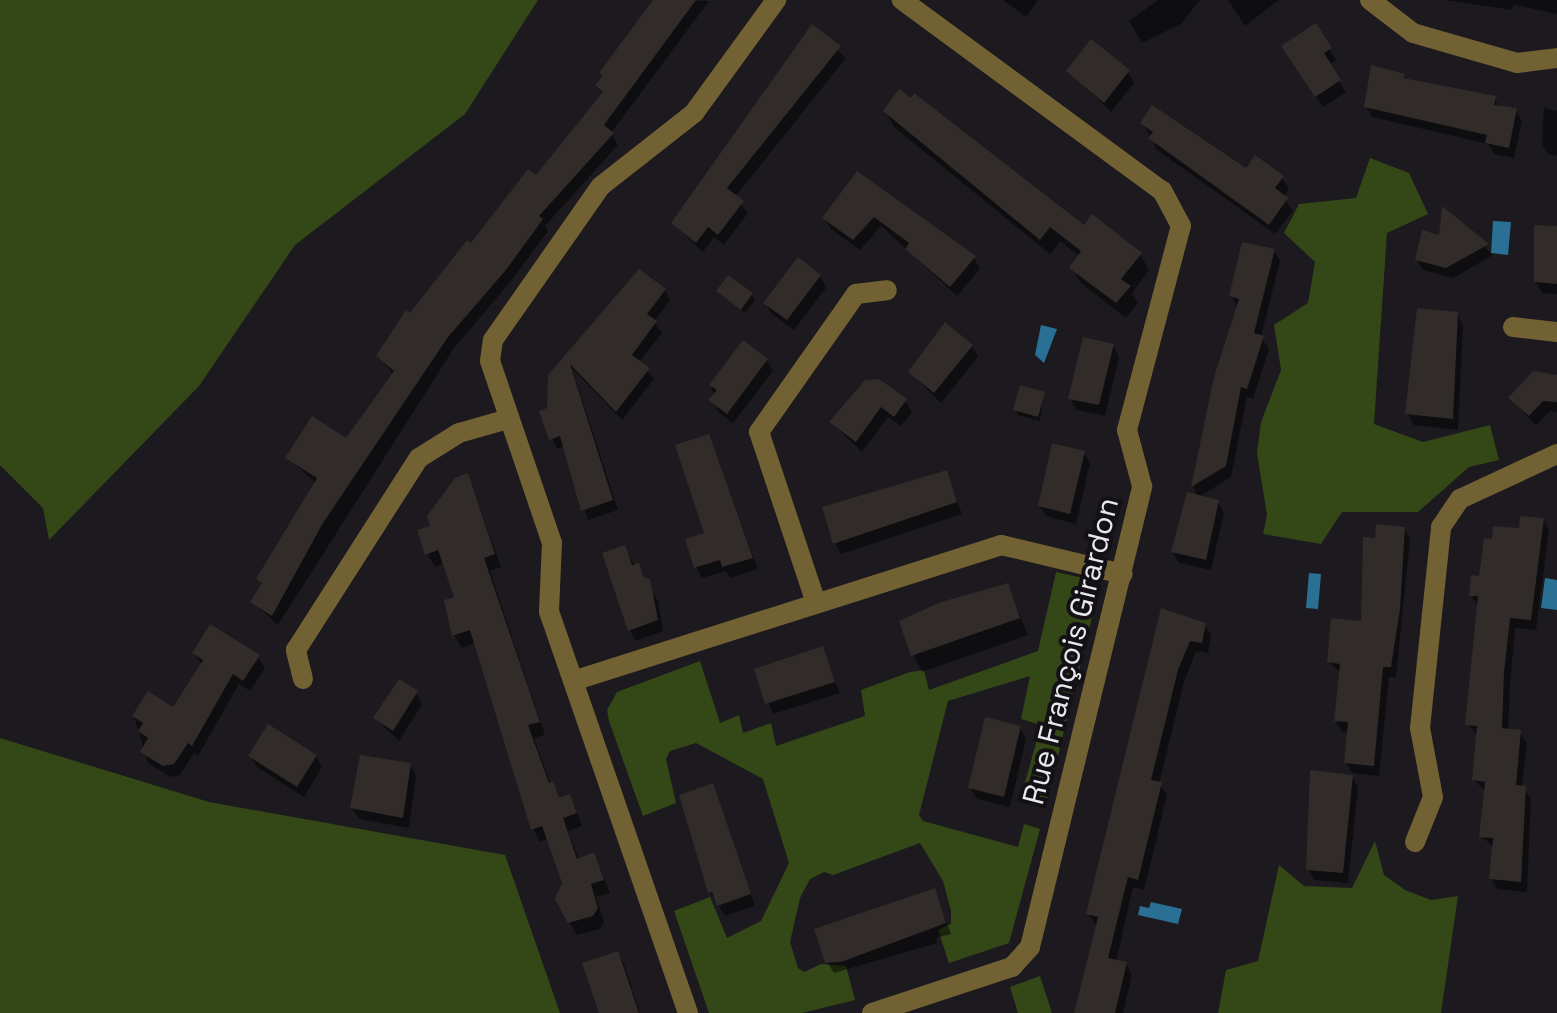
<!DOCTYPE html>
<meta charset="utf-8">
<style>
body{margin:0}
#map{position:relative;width:1557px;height:1013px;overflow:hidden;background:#1c1a1f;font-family:"Space Grotesk",sans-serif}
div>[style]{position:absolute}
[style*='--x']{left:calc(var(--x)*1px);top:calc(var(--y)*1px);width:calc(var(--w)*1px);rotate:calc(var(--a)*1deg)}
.green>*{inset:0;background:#344717}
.water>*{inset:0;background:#2a6f94}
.shadow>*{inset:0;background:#0007}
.building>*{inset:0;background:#312b29}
.street>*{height:20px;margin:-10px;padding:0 10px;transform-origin:10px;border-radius:10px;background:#726133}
span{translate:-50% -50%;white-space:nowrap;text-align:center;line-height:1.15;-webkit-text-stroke:8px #131116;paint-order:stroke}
.street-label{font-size:30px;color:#e9e8ec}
</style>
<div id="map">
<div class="green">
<i style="clip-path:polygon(0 0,538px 0,465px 114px,295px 245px,199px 386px,49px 540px,43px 508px,0 465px)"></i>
<i style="clip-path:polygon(1370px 158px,1409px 173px,1428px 214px,1387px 233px,1374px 424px,1423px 442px,1490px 425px,1499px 460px,1469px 467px,1418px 512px,1342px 512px,1321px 544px,1263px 534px,1267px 515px,1257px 453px,1261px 422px,1281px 370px,1274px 325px,1308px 303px,1315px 262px,1284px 233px,1299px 204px,1356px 198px)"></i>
<i style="clip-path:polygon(1056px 572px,1092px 580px,1095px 605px,1046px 805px,1021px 797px,1041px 725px,1021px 719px,1030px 676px,948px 701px,919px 815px,923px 821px,1018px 847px,1024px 824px,1040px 829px,1009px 943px,949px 963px,938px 930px,951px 924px,951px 911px,943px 881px,920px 843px,833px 875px,824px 872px,810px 879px,800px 898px,790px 942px,798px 968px,804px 972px,821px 964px,846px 966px,855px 1000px,802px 1013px,709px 1013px,674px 911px,710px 897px,727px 938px,761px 921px,789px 863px,763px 779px,696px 743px,670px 751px,666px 759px,676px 803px,643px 816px,609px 721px,607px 710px,617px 692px,700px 661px,720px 723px,739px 715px,743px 733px,771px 723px,776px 746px,865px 716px,861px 690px,910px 672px,924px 670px,929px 690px,1038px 651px)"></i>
<i style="clip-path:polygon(0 738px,209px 802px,505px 855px,560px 1013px,0 1013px)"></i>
<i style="clip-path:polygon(1375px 841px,1384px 875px,1405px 890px,1431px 900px,1458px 896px,1441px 1013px,1218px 1013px,1226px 970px,1258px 961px,1279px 865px,1304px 886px,1352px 888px)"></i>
<i style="clip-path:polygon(1040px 976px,1052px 1013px,1018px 1013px,1010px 987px)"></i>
</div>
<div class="water">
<i style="clip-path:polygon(1493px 221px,1511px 222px,1508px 255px,1491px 253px)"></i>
<i style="clip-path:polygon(1041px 325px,1057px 329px,1044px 363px,1035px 355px)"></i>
<i style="clip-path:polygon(1309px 573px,1321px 574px,1318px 609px,1306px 608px)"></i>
<i style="clip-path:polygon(1545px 578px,1557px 580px,1557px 610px,1541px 608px)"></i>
<i style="clip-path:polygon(1151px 902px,1182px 909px,1178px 924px,1138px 915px,1140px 906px,1149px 908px)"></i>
</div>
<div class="shadow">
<i style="clip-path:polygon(656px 0,709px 1px,611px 133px,618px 145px,545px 226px,548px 231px,511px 281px,454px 348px,278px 625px,253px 602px,263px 586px,259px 579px,316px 483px,288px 458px,347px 441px,394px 375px,378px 356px,536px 178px,603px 95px,598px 86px)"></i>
<i style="clip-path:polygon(1003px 0,1038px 0,1026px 17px)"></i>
<i style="clip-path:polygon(1158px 0,1200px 0,1181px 24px,1142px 43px,1129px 21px)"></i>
<i style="clip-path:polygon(1228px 0,1279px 0,1245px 26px)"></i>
<i style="clip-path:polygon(1444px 0,1557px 0,1557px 14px,1514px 5px,1512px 10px)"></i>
<i style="clip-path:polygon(813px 26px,846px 58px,735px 197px,748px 213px,724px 245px,714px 237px,703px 252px,673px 223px)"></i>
<i style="clip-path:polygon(1315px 26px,1336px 60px,1329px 65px,1346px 92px,1323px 107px,1290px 57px)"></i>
<i style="clip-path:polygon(1069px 71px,1128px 72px,1134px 83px,1111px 112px)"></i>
<i style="clip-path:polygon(1403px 76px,1406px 81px,1494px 98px,1500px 108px,1515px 110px,1522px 121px,1514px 158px,1494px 154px,1488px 144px,1372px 117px,1366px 106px)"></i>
<i style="clip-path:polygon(1544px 108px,1557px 111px,1557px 156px,1548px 154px,1542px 144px)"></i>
<i style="clip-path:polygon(885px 111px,1084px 228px,1140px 254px,1149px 270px,1132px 293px,1138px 303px,1126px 318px,1081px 283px,1072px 268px,1079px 256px,1060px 241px,1050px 254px,894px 127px)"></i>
<i style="clip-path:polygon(1143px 123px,1246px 170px,1282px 178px,1289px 189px,1283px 197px,1293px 211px,1275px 234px,1157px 150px)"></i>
<i style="clip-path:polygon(857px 173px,974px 258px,980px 269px,957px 296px,881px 226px,860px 250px,831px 229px,824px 218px)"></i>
<i style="clip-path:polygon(1444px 210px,1493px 255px,1453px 278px,1423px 270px,1417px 260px,1441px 237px)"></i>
<i style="clip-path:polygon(1535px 227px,1557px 228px,1557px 294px,1542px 293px,1536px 282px)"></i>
<i style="clip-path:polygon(1274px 250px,1280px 261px,1261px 337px,1269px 349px,1253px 399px,1247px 397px,1231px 477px,1199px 497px,1218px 502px,1224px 513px,1211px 570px,1179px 563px,1173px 552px,1198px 497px,1193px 487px,1216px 378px,1238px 308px,1231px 296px)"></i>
<i style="clip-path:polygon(820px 276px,826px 288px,794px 330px,772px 314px,765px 303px)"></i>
<i style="clip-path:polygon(665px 290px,670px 300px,654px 322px,662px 333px,639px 362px,654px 379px,622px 420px,572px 368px,618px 510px,588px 520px,565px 446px,557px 449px,541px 413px,549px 410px,550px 376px)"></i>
<i style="clip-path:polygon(718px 292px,752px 295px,755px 300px,745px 313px)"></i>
<i style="clip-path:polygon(1457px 314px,1463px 325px,1458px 430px,1414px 425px,1408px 414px)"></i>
<i style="clip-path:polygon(972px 346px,978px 357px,941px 403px,910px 372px)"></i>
<i style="clip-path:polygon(1113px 346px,1119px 357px,1105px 416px,1077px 410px,1070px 399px)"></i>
<i style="clip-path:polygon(767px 360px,773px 371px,733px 423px,717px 411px,711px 385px)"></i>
<i style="clip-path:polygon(1557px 376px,1557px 412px,1550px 411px,1536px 426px,1510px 398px)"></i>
<i style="clip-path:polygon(866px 382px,905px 401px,912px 412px,901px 426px,888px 417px,862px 452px,831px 422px)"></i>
<i style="clip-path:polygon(1043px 394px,1040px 421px,1018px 415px,1016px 410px)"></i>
<i style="clip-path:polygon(708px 436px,758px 569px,730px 578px,726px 571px,702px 578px,696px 567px,706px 534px)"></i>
<i style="clip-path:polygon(1084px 453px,1090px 463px,1076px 524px,1046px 516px,1040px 506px)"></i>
<i style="clip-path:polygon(946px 472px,962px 514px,841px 554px,835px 543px)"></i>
<i style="clip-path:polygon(468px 475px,501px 567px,490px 571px,545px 735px,534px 738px,551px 785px,560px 800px,569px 796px,576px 809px,582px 826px,568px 831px,579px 860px,594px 855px,610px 893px,596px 897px,604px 922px,600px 929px,577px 935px,557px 900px,565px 884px,549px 838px,540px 842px,533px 829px,476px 643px,462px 648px,454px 635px,447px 602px,457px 598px,445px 563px,435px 567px,427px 554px,433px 527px)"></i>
<i style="clip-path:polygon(1543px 519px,1549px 530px,1536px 630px,1515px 628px,1510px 685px,1508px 731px,1520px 732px,1527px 743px,1522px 787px,1531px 799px,1527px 892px,1497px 889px,1491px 878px,1494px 848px,1482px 836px,1486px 792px,1474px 780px,1478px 736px,1467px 724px,1478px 606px,1471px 595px,1494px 541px)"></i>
<i style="clip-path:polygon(1404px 528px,1410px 539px,1396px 677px,1389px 677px,1379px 776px,1352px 773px,1346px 763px,1349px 732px,1342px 732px,1336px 721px,1341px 673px,1329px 662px,1363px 623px,1377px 541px)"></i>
<i style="clip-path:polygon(624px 548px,658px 601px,663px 631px,636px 641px,630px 630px)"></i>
<i style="clip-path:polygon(1007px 585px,1028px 635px,922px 672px,913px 655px)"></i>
<i style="clip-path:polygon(1162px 610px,1205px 624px,1211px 636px,1208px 653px,1196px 651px,1184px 682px,1159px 784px,1167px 795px,1144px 890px,1133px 887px,1116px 962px,1126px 964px,1132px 975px,1123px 1013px,1076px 1013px,1097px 926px,1088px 914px)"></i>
<i style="clip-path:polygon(822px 649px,840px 693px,773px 714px,756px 670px)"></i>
<i style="clip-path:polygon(194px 653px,258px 657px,265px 668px,250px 691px,239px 684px,198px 756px,194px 753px,180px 775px,171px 777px,148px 763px,134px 716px,173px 710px,202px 665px)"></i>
<i style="clip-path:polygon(416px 693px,422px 704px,399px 741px,375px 718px)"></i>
<i style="clip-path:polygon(1020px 727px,1026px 739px,1010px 807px,977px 799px,970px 788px)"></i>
<i style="clip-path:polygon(250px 756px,316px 756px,322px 767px,304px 797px,257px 767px)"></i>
<i style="clip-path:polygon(410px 765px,416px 776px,409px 828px,359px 819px,352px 808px)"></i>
<i style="clip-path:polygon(1352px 777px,1358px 787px,1348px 883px,1314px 880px,1308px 869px)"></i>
<i style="clip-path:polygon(712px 786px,755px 906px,725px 916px,710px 892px)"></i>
<i style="clip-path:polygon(934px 891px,951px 934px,936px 938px,937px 943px,834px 973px,827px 962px)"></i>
<i style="clip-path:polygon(617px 953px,624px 964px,640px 1013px,601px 1013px)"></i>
</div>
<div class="building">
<i style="clip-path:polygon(653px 0,696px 0,604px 125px,614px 133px,539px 216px,543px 219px,506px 270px,448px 337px,323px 523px,272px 616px,250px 602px,262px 583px,256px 579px,317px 478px,285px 458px,312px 416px,346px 438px,394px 371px,376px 356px,406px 310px,410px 313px,467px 240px,471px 243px,528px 169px,536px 175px,603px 92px,595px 85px,603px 76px,599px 73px)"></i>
<i style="clip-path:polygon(1316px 23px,1332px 48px,1324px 53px,1341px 80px,1315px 97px,1281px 46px)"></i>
<i style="clip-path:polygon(812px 24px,841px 46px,727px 188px,744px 201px,718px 235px,708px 227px,696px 243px,671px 223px)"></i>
<i style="clip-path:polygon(1091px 39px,1130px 70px,1104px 103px,1066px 71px)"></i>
<i style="clip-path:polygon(1371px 65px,1405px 74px,1403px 78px,1496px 96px,1494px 105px,1517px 108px,1509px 148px,1485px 143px,1487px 135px,1364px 107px)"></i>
<i style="clip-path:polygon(899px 89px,911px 98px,914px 93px,1084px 225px,1092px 214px,1142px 253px,1121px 279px,1131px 286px,1116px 303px,1069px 268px,1081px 251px,1050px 227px,1040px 240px,883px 111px)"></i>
<i style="clip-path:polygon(1152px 105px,1246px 168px,1255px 155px,1284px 176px,1275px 188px,1288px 198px,1269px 225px,1148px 138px,1153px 132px,1140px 123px)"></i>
<i style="clip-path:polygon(857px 171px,976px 256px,950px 287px,905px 249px,909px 243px,874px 217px,853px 240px,822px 218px)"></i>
<i style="clip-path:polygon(1442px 206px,1489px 244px,1446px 268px,1415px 260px,1422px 230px,1439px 235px)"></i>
<i style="clip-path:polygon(1534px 225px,1557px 226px,1557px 284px,1534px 282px)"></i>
<i style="clip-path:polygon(1242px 242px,1275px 249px,1254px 333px,1264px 336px,1247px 389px,1241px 387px,1226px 466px,1191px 487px,1214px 377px,1239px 299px,1229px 296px)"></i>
<i style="clip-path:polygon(798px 257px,821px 275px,787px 320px,763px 303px)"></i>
<i style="clip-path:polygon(639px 269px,666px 289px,647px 314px,657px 321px,632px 355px,650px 368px,616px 412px,570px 364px,613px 500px,581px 511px,560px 436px,549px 440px,539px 411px,547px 408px,548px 375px)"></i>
<i style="clip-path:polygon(728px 275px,753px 293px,741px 310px,716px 291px)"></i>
<i style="clip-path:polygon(1417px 308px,1458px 312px,1453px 419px,1405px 414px)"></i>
<i style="clip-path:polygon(945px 322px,973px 345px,934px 393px,908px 372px)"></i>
<i style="clip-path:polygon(1083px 337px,1114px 344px,1099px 405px,1068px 399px)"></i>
<i style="clip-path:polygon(743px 340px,768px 359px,727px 414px,708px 400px,717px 390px,709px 385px)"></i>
<i style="clip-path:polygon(1533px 371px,1557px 375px,1557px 402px,1543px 401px,1529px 416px,1508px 398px)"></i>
<i style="clip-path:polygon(879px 379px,907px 399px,894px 417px,881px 407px,856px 442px,829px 422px,865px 380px)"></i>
<i style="clip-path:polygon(1020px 385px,1045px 392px,1038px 417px,1013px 410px)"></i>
<i style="clip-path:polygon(709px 434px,753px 558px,722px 567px,720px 560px,694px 568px,685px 539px,704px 533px,675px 445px)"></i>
<i style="clip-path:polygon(1052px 443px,1085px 451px,1070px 514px,1038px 506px)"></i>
<i style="clip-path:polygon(947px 470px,957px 502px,833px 544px,822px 507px)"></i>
<i style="clip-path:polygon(468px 473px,495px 554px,484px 558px,540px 722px,528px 725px,549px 783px,553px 781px,559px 798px,570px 794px,577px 813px,563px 818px,577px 859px,594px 852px,604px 880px,591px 884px,598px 908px,593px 916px,568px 923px,555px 899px,562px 883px,542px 826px,531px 830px,470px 630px,452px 636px,444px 600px,454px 597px,438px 550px,425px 555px,417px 530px,430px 526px,427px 516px,455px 478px)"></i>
<i style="clip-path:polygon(1187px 492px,1219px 500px,1206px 560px,1171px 552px)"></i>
<i style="clip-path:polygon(1520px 516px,1544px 518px,1531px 620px,1510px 618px,1504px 673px,1502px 728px,1521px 730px,1516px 785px,1526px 786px,1521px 882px,1489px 879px,1493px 838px,1479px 837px,1485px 782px,1472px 780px,1477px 726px,1465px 725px,1478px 596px,1469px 596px,1471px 575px,1479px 576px,1484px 538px,1492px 539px,1493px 526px,1519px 528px)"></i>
<i style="clip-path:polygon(1376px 524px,1405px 527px,1400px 609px,1391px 667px,1383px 667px,1374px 766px,1344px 763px,1348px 722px,1334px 721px,1340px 664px,1327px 662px,1331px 618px,1361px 621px,1363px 537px,1375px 538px)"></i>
<i style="clip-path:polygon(625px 545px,632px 565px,639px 563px,643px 577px,650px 579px,658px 620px,628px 631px,602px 553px)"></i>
<i style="clip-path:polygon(1008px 583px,1020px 618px,911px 656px,899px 621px,941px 602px)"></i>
<i style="clip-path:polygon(1161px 608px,1206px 623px,1202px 643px,1190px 641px,1178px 670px,1151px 780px,1162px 782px,1138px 880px,1128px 877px,1108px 958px,1127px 962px,1115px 1013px,1074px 1013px,1098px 917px,1086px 914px)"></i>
<i style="clip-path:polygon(210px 624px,260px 655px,243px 681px,233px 674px,192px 746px,188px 743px,174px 764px,163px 766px,140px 752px,148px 738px,138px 731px,143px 723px,132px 716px,148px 691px,173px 707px,203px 660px,192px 653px)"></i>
<i style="clip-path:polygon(823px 646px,835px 682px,765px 704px,754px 669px)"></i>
<i style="clip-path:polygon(399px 679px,418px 691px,393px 731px,373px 718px)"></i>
<i style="clip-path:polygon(985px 717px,1021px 726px,1004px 797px,968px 788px)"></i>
<i style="clip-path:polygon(268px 724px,317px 755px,297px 787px,248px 756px)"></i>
<i style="clip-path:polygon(360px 755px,411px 763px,403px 818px,350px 808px)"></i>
<i style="clip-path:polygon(1310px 770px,1353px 775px,1343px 873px,1306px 870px)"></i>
<i style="clip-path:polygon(713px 783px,751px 894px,717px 906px,712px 892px,708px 893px,679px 795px)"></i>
<i style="clip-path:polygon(935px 888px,946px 923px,841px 962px,825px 963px,814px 929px)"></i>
<i style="clip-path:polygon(618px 951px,624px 968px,639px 1013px,599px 1013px,582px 963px)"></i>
</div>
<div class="street">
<i style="--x:1370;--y:0;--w:54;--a:37.5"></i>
<i style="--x:1413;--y:33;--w:108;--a:16.1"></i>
<i style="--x:1517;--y:63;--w:40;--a:-7.1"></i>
<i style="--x:1513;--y:327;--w:44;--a:6.5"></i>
<i style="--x:815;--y:600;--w:177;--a:-108.4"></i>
<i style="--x:759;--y:432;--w:169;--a:-54.9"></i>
<i style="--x:856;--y:294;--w:31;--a:-7"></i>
<i style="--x:303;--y:679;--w:30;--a:-104"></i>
<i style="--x:296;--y:650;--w:228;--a:-57.4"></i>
<i style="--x:419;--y:458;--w:47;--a:-32"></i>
<i style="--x:459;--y:433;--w:51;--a:-15.9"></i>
<i style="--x:576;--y:680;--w:446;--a:-17.6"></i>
<i style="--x:1001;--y:545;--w:125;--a:13.4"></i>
<i style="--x:1415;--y:842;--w:48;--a:-68.2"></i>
<i style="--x:1433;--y:797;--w:70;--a:-100.7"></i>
<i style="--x:1420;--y:728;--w:202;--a:-84"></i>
<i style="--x:1441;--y:527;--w:34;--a:-56"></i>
<i style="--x:1460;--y:499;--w:107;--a:-24.9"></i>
<i style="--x:688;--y:1013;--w:425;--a:-109.1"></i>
<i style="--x:549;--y:611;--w:68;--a:-87.5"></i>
<i style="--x:552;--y:543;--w:192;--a:-108.8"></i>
<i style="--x:490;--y:361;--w:21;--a:-82"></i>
<i style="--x:493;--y:340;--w:188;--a:-55"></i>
<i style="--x:601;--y:186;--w:118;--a:-38.1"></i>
<i style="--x:694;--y:113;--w:140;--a:-54"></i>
<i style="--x:872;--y:1013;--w:147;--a:-18.2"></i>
<i style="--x:1012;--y:967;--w:27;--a:-48"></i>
<i style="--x:1030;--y:947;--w:474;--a:-76.3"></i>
<i style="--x:1142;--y:486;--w:58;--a:-105"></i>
<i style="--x:1127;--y:430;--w:211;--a:-75.2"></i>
<i style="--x:1181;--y:226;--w:40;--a:-118"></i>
<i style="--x:1162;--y:191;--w:323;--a:-143.7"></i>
</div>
<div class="street-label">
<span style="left:1071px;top:651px;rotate:-76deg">Rue François Girardon</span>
</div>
</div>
